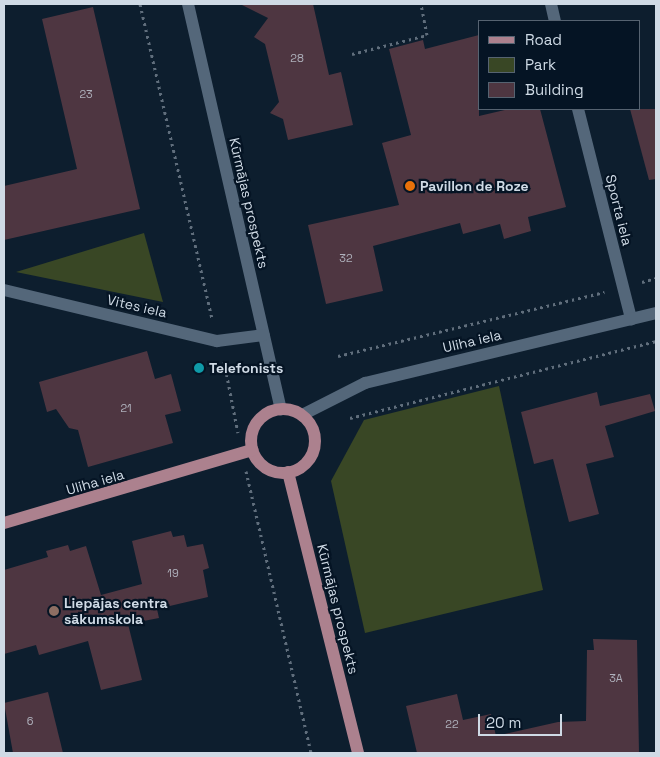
<!DOCTYPE html>
<meta charset="utf-8">
<style>
body{margin:0}
#map{position:relative;width:660px;height:757px;overflow:hidden;background:#0d1e2e;font-family:"Space Grotesk",sans-serif}
div>[style]{position:absolute}
[style*='--x']{left:calc(var(--x)*1px);top:calc(var(--y)*1px);width:calc(var(--w)*1px);rotate:calc(var(--a)*1deg)}
.green>*{inset:0;background:#394725}
.building>*{inset:0;background:#4e3641}
.path>*{height:3px;margin-top:-1.5px;transform-origin:0;background:repeating-linear-gradient(90deg,#606e7c 0 2.5px,transparent 0 6.5px)}
.minor>*{height:12px;margin:-6px;padding:0 6px;transform-origin:6px;border-radius:6px;background:#54677a}
.major>*{height:12px;margin:-6px;padding:0 6px;transform-origin:6px;border-radius:6px;background:#ac818e}
.major>.ring{margin:-6px;padding:0;box-sizing:content-box;background:none;border:12px solid #ac818e;border-radius:50%}
.dots>*{width:14px;height:14px;translate:-50% -50%;box-sizing:border-box;border:2px solid #051424;border-radius:50%}
span{translate:-50% -50%;white-space:nowrap;text-align:center;line-height:1.15;-webkit-text-stroke:4.5px #051424;paint-order:stroke}
.number-label{font-size:11px;color:#afb1bc}
.number-label span{-webkit-text-stroke-width:0}
.poi-label{font-size:14px;color:#cfdae5;font-weight:700}
.left{translate:0 -50%;text-align:left}
.street-label{font-size:14px;color:#cfdae5}
.frame{position:absolute;inset:0;border:5px solid #cfdae5;pointer-events:none}
.legend{position:absolute;left:478px;top:20px;width:162px;height:90px;box-sizing:border-box;background:#051424;border:1px solid #566371;margin:0;padding:6px 9px;list-style:none;font-size:15px;color:#cfdae5}
.legend li{display:flex;align-items:center;gap:10px;height:25px}
.legend b{width:25px;border:1px solid #566371}
.scale{position:absolute;left:478px;top:714px;width:84px;height:22px;box-sizing:border-box;border:2px solid #cfdae5;border-top:0;padding-left:6px;font-size:15px;line-height:18px;white-space:nowrap;color:#cfdae5;-webkit-text-stroke:4px #051424;paint-order:stroke}
</style>
<div id="map">
<div class="green">
<i style="clip-path:polygon(144px 233px,163px 302px,16px 272px)"></i>
<i style="clip-path:polygon(499px 386px,543px 590px,365px 633px,331px 481px,364px 420px)"></i>
</div>
<div class="building">
<i style="clip-path:polygon(240px 4px,313px 4px,329px 75px,341px 72px,353px 125px,288px 140px,283px 119px,270px 113px,279px 102px,265px 44px,254px 37px,268px 18px)"></i>
<i style="clip-path:polygon(93px 7px,140px 209px,4px 240px,4px 186px,77px 169px,42px 19px)"></i>
<i style="clip-path:polygon(479px 35px,479px 116px,509px 109px,540px 109px,566px 207px,528px 217px,531px 231px,504px 239px,500px 224px,463px 234px,460px 223px,373px 246px,383px 291px,326px 304px,308px 225px,399px 205px,382px 143px,411px 135px,389px 49px,423px 40px,425px 49px)"></i>
<i style="clip-path:polygon(630px 109px,656px 109px,656px 179px,649px 180px)"></i>
<i style="clip-path:polygon(147px 351px,155px 379px,171px 374px,181px 411px,165px 415px,173px 443px,88px 467px,78px 430px,69px 428px,56px 409px,47px 412px,39px 382px)"></i>
<i style="clip-path:polygon(597px 392px,600px 406px,650px 394px,655px 411px,605px 426px,614px 457px,586px 464px,599px 514px,569px 522px,553px 459px,534px 464px,521px 412px)"></i>
<i style="clip-path:polygon(171px 531px,173px 537px,184px 535px,187px 547px,203px 544px,209px 568px,203px 570px,208px 597px,157px 609px,159px 618px,128px 624px,142px 680px,101px 690px,88px 641px,39px 655px,36px 645px,4px 654px,4px 570px,48px 557px,46px 551px,68px 545px,70px 551px,86px 546px,101px 595px,142px 584px,132px 541px)"></i>
<i style="clip-path:polygon(593px 639px,637px 640px,639px 753px,417px 753px,406px 706px,457px 694px,463px 720px,491px 714px,496px 736px,558px 722px,586px 721px,587px 650px,594px 650px)"></i>
<i style="clip-path:polygon(48px 692px,63px 753px,13px 753px,4px 703px)"></i>
</div>
<div class="path">
<i style="--x:140;--y:4;--w:323;--a:77.1"></i>
<i style="--x:352;--y:54;--w:77;--a:-14.2"></i>
<i style="--x:427;--y:35;--w:32;--a:-101"></i>
<i style="--x:642;--y:282;--w:15;--a:-16"></i>
<i style="--x:338;--y:356;--w:274;--a:-13.5"></i>
<i style="--x:224;--y:361;--w:73;--a:79"></i>
<i style="--x:350;--y:418;--w:316;--a:-14.1"></i>
<i style="--x:246;--y:471;--w:289;--a:77"></i>
</div>
<div class="minor">
<i style="--x:188;--y:4;--w:416;--a:77.1"></i>
<i style="--x:551;--y:4;--w:17;--a:77"></i>
<i style="--x:578;--y:109;--w:217;--a:75.8"></i>
<i style="--x:4;--y:290;--w:219;--a:13.5"></i>
<i style="--x:217;--y:341;--w:47;--a:-7.3"></i>
<i style="--x:302;--y:415;--w:71;--a:-26.9"></i>
<i style="--x:365;--y:383;--w:299;--a:-13.5"></i>
</div>
<div class="major">
<i class="ring" style="left:251px;top:409px;width:52px;height:52px"></i>
<i style="--x:288;--y:472;--w:290;--a:76"></i>
<i style="--x:4;--y:523;--w:259;--a:-16.4"></i>
</div>
<div class="dots">
<i style="left:410px;top:186px;background:#e8710a"></i>
<i style="left:199px;top:368px;background:#0f9aa8"></i>
<i style="left:54px;top:611px;background:#8d6e63"></i>
</div>
<div class="number-label">
<span style="left:297px;top:58px">28</span>
<span style="left:86px;top:94px">23</span>
<span style="left:346px;top:258px">32</span>
<span style="left:126px;top:408px">21</span>
<span style="left:173px;top:573px">19</span>
<span style="left:616px;top:678px">3A</span>
<span style="left:30px;top:721px">6</span>
<span style="left:452px;top:724px">22</span>
</div>
<div class="poi-label">
<span class="left" style="left:420px;top:186px">Pavillon de Roze</span>
<span class="left" style="left:209px;top:368px">Telefonists</span>
<span class="left" style="left:64px;top:611px">Liepājas centra<br>sākumskola</span>
</div>
<div class="street-label">
<span style="left:249px;top:203px;rotate:77deg">Kūrmājas prospekts</span>
<span style="left:619px;top:210px;rotate:76deg">Sporta iela</span>
<span style="left:137px;top:306px;rotate:13deg">Vites iela</span>
<span style="left:472px;top:341px;rotate:-13deg">Uliha iela</span>
<span style="left:95px;top:482px;rotate:-16deg">Uliha iela</span>
<span style="left:338px;top:609px;rotate:76deg">Kūrmājas prospekts</span>
</div>
<div class="frame"></div>
<ul class="legend">
<li><b style="height:6px;background:#ac818e"></b>Road</li>
<li><b style="height:14px;background:#394725"></b>Park</li>
<li><b style="height:14px;background:#4e3641"></b>Building</li>
</ul>
<div class="scale">20 m</div>
</div>
